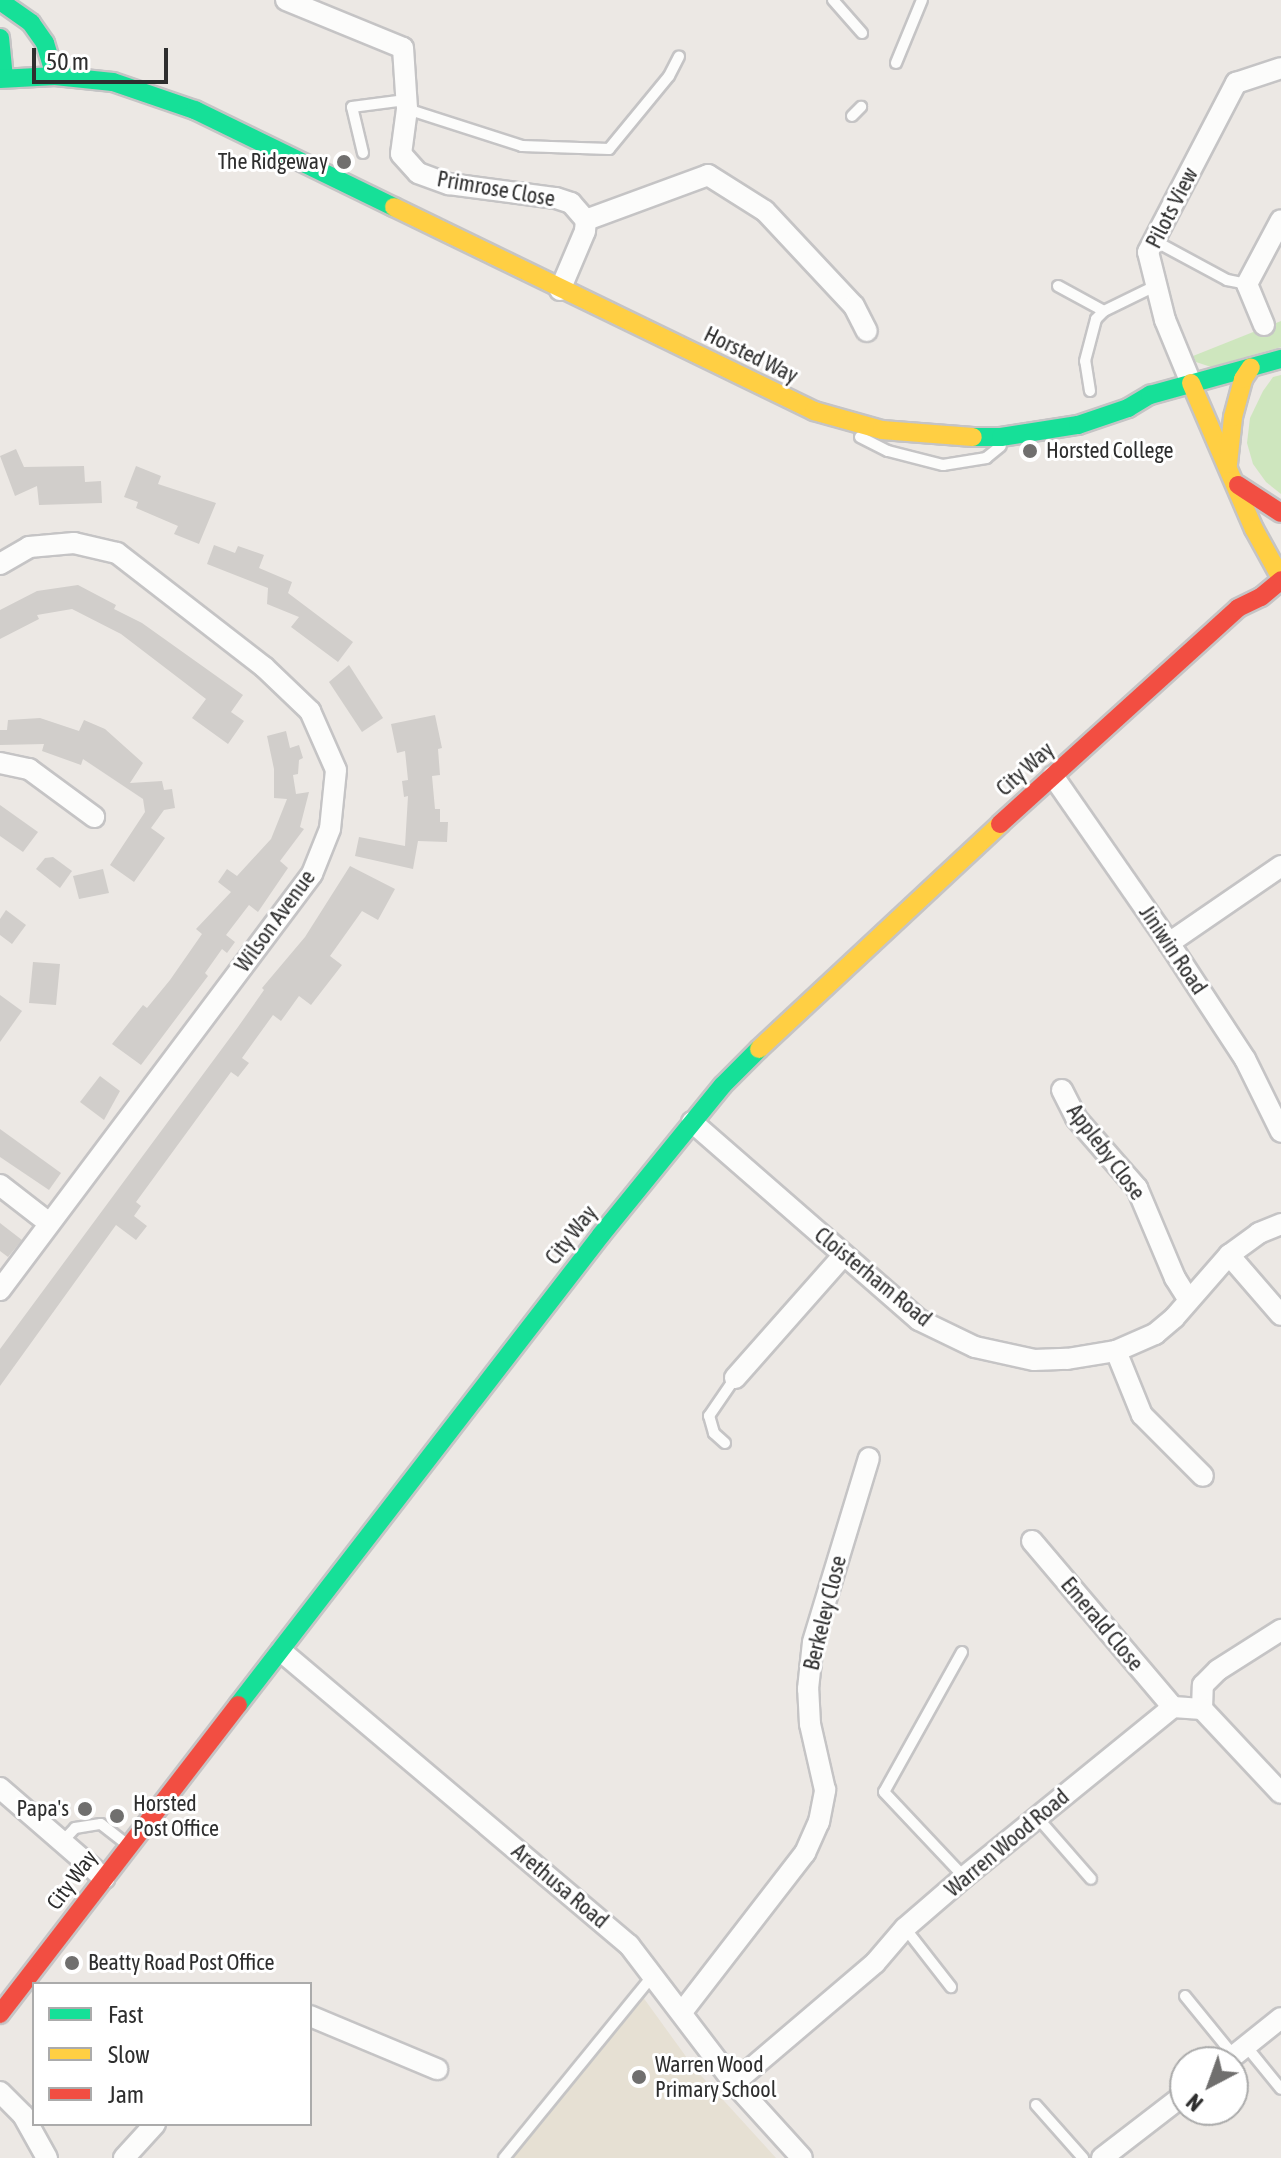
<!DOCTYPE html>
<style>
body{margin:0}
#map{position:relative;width:1281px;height:2158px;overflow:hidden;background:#ece8e4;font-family:"Asap Condensed",sans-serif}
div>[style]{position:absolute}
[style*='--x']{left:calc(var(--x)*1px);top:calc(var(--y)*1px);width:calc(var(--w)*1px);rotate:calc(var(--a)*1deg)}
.education>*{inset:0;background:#e6e0d3}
.green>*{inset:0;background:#cee6be}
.building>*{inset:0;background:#d1cecb}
.roads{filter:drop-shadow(2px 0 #c5c4c5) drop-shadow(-2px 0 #c5c4c5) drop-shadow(0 2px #c5c4c5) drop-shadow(0 -2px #c5c4c5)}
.lane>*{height:10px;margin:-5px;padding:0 5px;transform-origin:5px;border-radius:5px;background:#fcfcfb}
.street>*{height:20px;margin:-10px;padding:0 10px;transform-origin:10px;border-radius:10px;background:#fcfcfb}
.fast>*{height:18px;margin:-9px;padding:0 9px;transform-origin:9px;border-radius:9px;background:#16e098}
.slow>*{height:18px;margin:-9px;padding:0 9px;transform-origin:9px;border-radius:9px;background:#ffcf43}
.jam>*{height:18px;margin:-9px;padding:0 9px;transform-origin:9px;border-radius:9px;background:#f24e42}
.dots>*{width:22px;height:22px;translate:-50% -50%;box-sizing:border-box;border:4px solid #fff;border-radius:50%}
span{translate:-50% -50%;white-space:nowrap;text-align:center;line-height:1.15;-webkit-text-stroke:6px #fff;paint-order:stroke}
.poi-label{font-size:22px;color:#2e2e2e}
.right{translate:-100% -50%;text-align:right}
.left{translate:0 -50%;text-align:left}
.street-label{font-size:22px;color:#2e2e2e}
.legend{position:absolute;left:32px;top:1982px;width:280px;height:144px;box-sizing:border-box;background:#fff;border:2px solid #ababab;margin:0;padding:10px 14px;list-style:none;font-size:24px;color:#2e2e2e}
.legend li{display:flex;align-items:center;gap:16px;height:40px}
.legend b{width:40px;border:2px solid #ababab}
.north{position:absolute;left:1169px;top:2046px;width:80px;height:80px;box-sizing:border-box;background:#fff;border:2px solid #ababab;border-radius:50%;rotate:221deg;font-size:22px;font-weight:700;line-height:32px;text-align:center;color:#2e2e2e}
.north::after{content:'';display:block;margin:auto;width:28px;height:36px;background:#706f6e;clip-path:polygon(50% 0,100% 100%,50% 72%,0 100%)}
.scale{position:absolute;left:32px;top:48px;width:136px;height:36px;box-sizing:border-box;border:4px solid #2e2e2e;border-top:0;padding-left:10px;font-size:24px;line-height:28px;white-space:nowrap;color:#2e2e2e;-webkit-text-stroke:6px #fff;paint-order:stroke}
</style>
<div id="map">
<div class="education">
<i style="clip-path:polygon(640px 1993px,695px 2069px,776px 2158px,508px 2158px)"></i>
</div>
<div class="green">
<i style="clip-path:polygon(1281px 321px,1281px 347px,1211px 367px,1196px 362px,1193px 356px)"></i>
<i style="clip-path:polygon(1281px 375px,1281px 494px,1266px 482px,1253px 464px,1247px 443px,1250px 418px,1263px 391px,1273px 377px)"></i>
</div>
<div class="building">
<i style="clip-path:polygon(16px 449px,24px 467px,84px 466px,85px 482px,101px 481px,102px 503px,39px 505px,37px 486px,15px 496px,0 456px)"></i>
<i style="clip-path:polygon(136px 466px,161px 476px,158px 484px,216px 503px,199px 544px,174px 534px,178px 526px,136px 508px,138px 502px,124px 497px)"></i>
<i style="clip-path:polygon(214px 545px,235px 553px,238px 546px,264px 555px,259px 568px,292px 582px,288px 593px,353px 642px,338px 662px,291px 627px,299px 617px,267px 604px,268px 588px,207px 564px)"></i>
<i style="clip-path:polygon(78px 585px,116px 605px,114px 609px,142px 623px,243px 695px,231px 712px,244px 721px,228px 744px,192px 718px,206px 699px,121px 634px,72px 609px,37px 615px,39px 619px,0 639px,0 610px,37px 591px)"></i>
<i style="clip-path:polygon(349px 665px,383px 718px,362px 732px,329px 682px)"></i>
<i style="clip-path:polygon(435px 715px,442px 748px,438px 749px,440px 775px,432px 776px,435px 809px,440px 809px,440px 822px,448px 822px,447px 842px,418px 841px,413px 869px,355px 856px,359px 837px,405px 846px,408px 796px,404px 797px,402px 781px,408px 780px,405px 751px,397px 753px,391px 724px)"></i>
<i style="clip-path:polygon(40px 718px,79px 731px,84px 720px,105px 729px,143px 763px,130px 783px,162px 781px,164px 790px,172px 789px,175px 808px,164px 810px,151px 828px,165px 838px,134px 882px,110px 865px,145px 812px,143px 799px,83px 759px,81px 765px,42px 751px,44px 744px,0 745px,0 730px,7px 730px,8px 720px)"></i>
<i style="clip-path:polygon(286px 731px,290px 748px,299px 745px,303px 758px,299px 760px,298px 774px,293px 775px,296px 794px,309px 792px,300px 827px,304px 829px,280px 861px,288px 868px,258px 912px,249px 905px,226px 935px,235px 942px,227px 953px,222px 949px,205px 973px,208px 976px,141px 1065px,112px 1044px,143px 1005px,147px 1008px,170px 980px,202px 934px,196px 929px,231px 892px,218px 882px,227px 869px,237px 876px,271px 839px,287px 799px,274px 798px,274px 769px,267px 736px)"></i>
<i style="clip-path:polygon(0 805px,38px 832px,23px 852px,0 836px)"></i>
<i style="clip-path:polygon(53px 857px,72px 871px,60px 888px,36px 869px,45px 858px)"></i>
<i style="clip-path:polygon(350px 866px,395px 889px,378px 920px,362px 911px,330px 956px,342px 965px,311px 1005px,299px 996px,281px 1021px,273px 1015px,242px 1058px,249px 1063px,238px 1077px,231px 1072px,136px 1202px,141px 1206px,134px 1216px,147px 1226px,136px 1240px,116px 1225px,0 1386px,0 1349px,238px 1027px,264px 990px,262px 988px,305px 937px)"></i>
<i style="clip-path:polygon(103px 869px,109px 893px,79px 899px,73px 876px)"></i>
<i style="clip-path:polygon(6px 910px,26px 925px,12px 944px,0 935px,0 919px)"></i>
<i style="clip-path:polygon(33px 962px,60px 964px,56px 1005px,29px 1003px)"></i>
<i style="clip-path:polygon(0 995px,22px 1011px,0 1042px)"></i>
<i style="clip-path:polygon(100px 1076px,120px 1091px,104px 1120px,80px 1102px)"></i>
<i style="clip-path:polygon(0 1129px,61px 1173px,49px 1190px,0 1157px)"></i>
<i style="clip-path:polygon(0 1223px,22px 1240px,8px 1257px,0 1251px)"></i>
</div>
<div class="roads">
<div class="lane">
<i style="--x:833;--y:0;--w:44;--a:48.7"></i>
<i style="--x:896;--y:63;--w:68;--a:-67.6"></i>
<i style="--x:407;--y:109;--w:121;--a:17.8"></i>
<i style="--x:522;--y:146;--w:87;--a:2"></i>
<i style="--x:609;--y:149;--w:94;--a:-50.6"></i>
<i style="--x:669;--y:76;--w:22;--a:-63"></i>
<i style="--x:852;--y:116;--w:13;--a:-45"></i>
<i style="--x:363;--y:153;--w:47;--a:-103.4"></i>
<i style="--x:352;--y:107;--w:54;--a:-7.4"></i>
<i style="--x:1153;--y:240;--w:84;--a:28.4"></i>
<i style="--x:1227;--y:280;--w:20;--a:11"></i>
<i style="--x:1058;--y:286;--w:52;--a:28.5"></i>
<i style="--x:1090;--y:391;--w:30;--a:-99"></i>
<i style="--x:1085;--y:361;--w:43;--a:-75.3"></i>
<i style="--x:1096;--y:319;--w:11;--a:-45"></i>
<i style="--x:1104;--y:311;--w:57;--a:-26.1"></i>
<i style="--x:860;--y:437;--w:31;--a:27"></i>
<i style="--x:888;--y:451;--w:57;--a:14.3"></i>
<i style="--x:943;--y:465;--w:44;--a:-9.2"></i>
<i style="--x:986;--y:458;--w:19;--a:-39"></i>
<i style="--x:725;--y:1443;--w:15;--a:-138"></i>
<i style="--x:714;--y:1433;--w:18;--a:-106"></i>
<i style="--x:709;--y:1416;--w:46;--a:-55.6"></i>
<i style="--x:962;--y:1652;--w:160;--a:119.1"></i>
<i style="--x:884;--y:1792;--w:117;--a:46.7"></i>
<i style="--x:1037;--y:1817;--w:82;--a:48.9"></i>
<i style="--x:62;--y:1842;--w:19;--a:-47"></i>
<i style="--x:75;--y:1828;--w:26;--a:-9"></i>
<i style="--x:101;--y:1824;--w:33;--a:38"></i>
<i style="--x:905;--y:1928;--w:75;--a:52.1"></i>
<i style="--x:1185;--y:1996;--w:77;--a:50.8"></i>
<i style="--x:1246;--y:2046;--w:55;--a:50.9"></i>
<i style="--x:1036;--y:2105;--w:71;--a:48.4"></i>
<i style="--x:504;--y:2158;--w:237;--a:-50.8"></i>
</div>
<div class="street">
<i style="--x:286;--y:0;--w:126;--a:22.3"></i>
<i style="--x:403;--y:48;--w:61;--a:86.2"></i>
<i style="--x:407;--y:109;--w:45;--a:97.6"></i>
<i style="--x:401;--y:154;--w:25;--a:48"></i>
<i style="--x:418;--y:173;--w:33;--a:20"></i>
<i style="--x:449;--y:184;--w:108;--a:7.5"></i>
<i style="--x:556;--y:198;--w:16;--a:18"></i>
<i style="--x:571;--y:203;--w:23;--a:49"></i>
<i style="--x:560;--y:290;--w:64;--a:-67"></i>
<i style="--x:585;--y:231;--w:11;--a:-85"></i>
<i style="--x:586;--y:220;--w:130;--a:-20.2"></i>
<i style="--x:708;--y:175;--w:67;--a:32.3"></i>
<i style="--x:765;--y:211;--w:130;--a:46.9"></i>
<i style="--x:854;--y:306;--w:28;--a:63"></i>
<i style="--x:1264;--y:325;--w:44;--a:-112.5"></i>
<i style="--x:1247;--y:284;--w:72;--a:-62"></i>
<i style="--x:1191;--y:383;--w:68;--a:-112.4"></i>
<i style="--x:1165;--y:320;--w:70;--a:-104"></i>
<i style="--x:1148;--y:252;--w:191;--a:-62.5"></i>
<i style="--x:1236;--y:83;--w:47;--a:-18.4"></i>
<i style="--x:0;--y:564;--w:34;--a:-30"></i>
<i style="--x:29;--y:547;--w:45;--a:-5.1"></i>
<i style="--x:74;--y:543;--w:44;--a:13.1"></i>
<i style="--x:117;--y:553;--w:186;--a:37.8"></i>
<i style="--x:264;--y:667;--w:64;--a:43.7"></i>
<i style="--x:310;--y:711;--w:64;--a:66.2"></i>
<i style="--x:336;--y:770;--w:59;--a:95.8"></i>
<i style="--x:330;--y:829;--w:48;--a:111.8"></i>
<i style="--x:312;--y:874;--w:520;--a:126.87"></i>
<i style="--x:0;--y:763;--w:30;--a:12"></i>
<i style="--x:29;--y:769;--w:81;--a:36.4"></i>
<i style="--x:1053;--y:776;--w:203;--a:55.2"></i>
<i style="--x:1169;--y:943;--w:139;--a:56.8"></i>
<i style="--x:1245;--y:1059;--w:81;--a:63.7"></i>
<i style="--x:1169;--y:943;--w:136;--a:-34.5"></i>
<i style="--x:1062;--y:1090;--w:31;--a:63"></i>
<i style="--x:1076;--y:1118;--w:93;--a:48.9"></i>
<i style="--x:1137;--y:1188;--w:98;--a:67.1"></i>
<i style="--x:1175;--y:1278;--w:26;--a:58"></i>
<i style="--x:692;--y:1122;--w:301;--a:41.1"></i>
<i style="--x:919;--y:1320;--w:62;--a:25.7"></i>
<i style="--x:975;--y:1347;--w:60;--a:12.4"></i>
<i style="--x:1034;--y:1360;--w:33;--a:-2"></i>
<i style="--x:1067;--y:1359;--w:50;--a:-9.3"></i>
<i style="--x:1116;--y:1351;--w:43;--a:-23.6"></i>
<i style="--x:1155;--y:1334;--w:25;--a:-40"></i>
<i style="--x:1174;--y:1318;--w:84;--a:-48.9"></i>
<i style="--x:1229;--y:1255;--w:37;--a:-36"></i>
<i style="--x:1259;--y:1233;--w:24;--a:-22"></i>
<i style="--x:0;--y:1185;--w:62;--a:37.8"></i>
<i style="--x:1229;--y:1255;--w:79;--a:49.1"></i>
<i style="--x:1116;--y:1351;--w:69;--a:67.9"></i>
<i style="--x:1142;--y:1415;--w:86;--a:45"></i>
<i style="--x:735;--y:1378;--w:164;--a:-48.5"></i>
<i style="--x:1032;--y:1541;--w:218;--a:49.7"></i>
<i style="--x:281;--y:1651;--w:456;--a:40.2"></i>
<i style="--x:629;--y:1945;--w:173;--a:52.7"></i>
<i style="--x:734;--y:2083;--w:101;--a:47.8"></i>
<i style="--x:1202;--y:1709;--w:24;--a:-88"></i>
<i style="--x:1203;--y:1685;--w:21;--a:-45"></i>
<i style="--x:1218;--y:1670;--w:75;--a:-32.4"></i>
<i style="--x:1202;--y:1709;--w:115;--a:46.8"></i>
<i style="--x:0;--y:1788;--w:138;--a:40.9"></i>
<i style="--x:682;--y:2012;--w:201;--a:-52.3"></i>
<i style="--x:805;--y:1853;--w:34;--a:-66"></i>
<i style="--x:819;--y:1822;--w:33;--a:-79"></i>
<i style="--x:825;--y:1790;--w:68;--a:-102.8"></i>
<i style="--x:810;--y:1724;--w:35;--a:-93"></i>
<i style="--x:808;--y:1689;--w:47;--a:-83.9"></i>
<i style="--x:813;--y:1642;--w:192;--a:-73.1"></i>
<i style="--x:310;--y:2016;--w:138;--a:22.7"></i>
<i style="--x:1226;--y:2062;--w:70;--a:-38.7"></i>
<i style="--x:734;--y:2083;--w:185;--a:-40.4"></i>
<i style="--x:875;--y:1963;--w:46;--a:-49.4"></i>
<i style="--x:905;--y:1928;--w:78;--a:-40.8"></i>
<i style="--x:964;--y:1877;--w:269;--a:-39.1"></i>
<i style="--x:1173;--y:1707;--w:29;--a:4"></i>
<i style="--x:0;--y:2092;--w:33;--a:45"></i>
<i style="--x:23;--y:2115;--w:49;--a:60.8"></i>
<i style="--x:124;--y:2158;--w:46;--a:-47.6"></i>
<i style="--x:1102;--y:2158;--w:105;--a:-37.6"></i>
</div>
<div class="fast">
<i style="--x:0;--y:1;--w:38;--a:35"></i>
<i style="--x:31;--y:23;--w:24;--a:55"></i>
<i style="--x:45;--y:43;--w:34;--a:73"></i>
<i style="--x:0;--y:38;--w:40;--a:84.3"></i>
<i style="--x:0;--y:79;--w:55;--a:-3.1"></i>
<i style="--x:55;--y:76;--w:58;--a:5.9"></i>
<i style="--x:113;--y:82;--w:87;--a:18.9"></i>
<i style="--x:195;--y:110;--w:221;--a:26"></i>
<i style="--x:973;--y:437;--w:28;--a:0"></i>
<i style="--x:1001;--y:437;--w:78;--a:-8.9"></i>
<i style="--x:1078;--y:425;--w:53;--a:-18.8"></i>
<i style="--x:1128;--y:408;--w:26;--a:-31"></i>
<i style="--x:1150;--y:395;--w:136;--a:-15.4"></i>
<i style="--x:238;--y:1705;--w:594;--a:-52.32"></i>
<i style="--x:601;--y:1235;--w:193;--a:-50.9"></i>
<i style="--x:723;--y:1085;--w:51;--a:-45"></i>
</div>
<div class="slow">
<i style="--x:394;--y:207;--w:467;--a:25.9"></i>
<i style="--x:814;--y:411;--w:71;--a:15.6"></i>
<i style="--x:882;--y:430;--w:91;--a:4.4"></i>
<i style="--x:1191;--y:383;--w:159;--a:66.7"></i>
<i style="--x:1254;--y:529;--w:56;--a:61.1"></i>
<i style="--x:1228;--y:464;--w:47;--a:-83.9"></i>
<i style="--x:1233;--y:417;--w:39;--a:-75"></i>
<i style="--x:1243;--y:379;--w:14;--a:-56"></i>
<i style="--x:759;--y:1049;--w:330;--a:-43"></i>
</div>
<div class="jam">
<i style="--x:1238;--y:485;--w:51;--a:33.1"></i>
<i style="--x:1000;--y:824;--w:321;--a:-42.2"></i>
<i style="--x:1238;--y:608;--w:25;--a:-26"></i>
<i style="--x:1261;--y:597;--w:26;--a:-40"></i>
<i style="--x:0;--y:2014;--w:390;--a:-52.4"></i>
</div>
</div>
<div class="dots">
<i style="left:344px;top:162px;background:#706f6e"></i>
<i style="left:1030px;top:451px;background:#706f6e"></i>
<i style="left:85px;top:1809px;background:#706f6e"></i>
<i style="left:117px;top:1816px;background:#706f6e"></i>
<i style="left:72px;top:1963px;background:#706f6e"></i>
<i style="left:639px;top:2077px;background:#706f6e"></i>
</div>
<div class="poi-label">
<span class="right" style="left:328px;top:162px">The Ridgeway</span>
<span class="left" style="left:1046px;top:451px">Horsted College</span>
<span class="left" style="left:133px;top:1816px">Horsted<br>Post Office</span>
<span class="right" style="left:69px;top:1809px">Papa's</span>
<span class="left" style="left:88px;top:1963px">Beatty Road Post Office</span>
<span class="left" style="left:655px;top:2077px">Warren Wood<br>Primary School</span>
</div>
<div class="street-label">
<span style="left:496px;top:189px;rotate:10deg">Primrose Close</span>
<span style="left:1172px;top:208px;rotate:-63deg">Pilots View</span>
<span style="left:751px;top:355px;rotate:26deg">Horsted Way</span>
<span style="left:1025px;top:769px;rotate:-42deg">City Way</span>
<span style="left:275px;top:921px;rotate:-54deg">Wilson Avenue</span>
<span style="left:1173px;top:950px;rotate:56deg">Jiniwin Road</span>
<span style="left:1106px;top:1152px;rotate:53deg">Appleby Close</span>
<span style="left:571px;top:1235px;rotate:-52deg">City Way</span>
<span style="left:873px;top:1277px;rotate:39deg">Cloisterham Road</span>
<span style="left:825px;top:1613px;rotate:-76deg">Berkeley Close</span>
<span style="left:1102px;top:1624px;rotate:50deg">Emerald Close</span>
<span style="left:1007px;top:1843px;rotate:-40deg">Warren Wood Road</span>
<span style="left:72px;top:1880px;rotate:-53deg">City Way</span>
<span style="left:560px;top:1886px;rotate:40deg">Arethusa Road</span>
</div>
<ul class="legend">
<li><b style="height:10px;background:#16e098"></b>Fast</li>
<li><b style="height:10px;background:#ffcf43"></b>Slow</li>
<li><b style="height:10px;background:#f24e42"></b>Jam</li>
</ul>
<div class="north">N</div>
<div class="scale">50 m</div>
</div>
